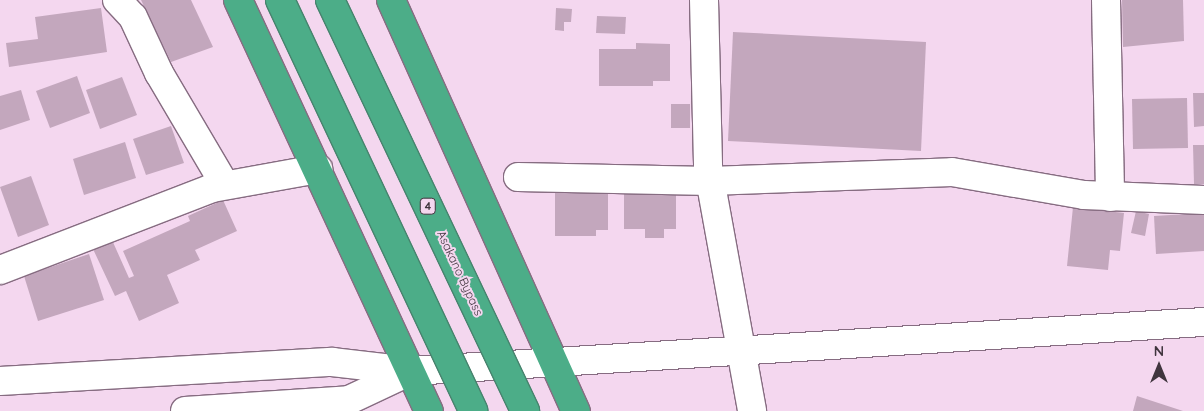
<!DOCTYPE html>
<style>
body{margin:0}
#map{position:relative;width:1204px;height:411px;overflow:hidden;background:#f4d7ef;font-family:Quicksand,sans-serif}
div>[style]{position:absolute}
[style*='--x']{left:calc(var(--x)*1px);top:calc(var(--y)*1px);width:calc(var(--w)*1px);rotate:calc(var(--a)*1deg)}
.building>*{inset:0;background:#c3a7bd}
.roads{filter:drop-shadow(1px 0 #866c81) drop-shadow(-1px 0 #866c81) drop-shadow(0 1px #866c81) drop-shadow(0 -1px #866c81)}
.minor>*{height:28px;margin:-14px;padding:0 14px;transform-origin:14px;border-radius:14px;background:#fff}
.highway>*{height:28px;margin:-14px;padding:0 14px;transform-origin:14px;border-radius:14px;background:#4cad88}
.bridges{filter:drop-shadow(1px 0 #48836e) drop-shadow(-1px 0 #48836e) drop-shadow(0 1px #48836e) drop-shadow(0 -1px #48836e)}
.highway-bridge>*{height:28px;margin:-14px;padding:0 14px;transform-origin:14px;border-radius:14px;background:#4cad88}
span{translate:-50% -50%;white-space:nowrap;text-align:center;line-height:1.15;-webkit-text-stroke:4px #f4d7ef;paint-order:stroke}
.shield-label span{padding:1px 4px;background:#f4d7ef;border:1px solid;border-radius:4px;-webkit-text-stroke-width:0}
.shield-label{font-size:11px;color:#40353e;font-weight:700}
.street-label{font-size:12px;color:#40353e}
.north{position:absolute;left:1134px;top:341px;width:50px;height:50px;-webkit-text-stroke:4px #f4d7ef;paint-order:stroke;rotate:0deg;font-size:14px;font-weight:700;line-height:20px;text-align:center;color:#40353e}
.north::after{content:'';display:block;margin:auto;width:18px;height:22px;background:#40353e;clip-path:polygon(50% 0,100% 100%,50% 72%,0 100%)}
</style>
<div id="map">
<div class="building">
<i style="clip-path:polygon(141px 0,191px 0,213px 47px,171px 62px)"></i>
<i style="clip-path:polygon(1122px 0,1183px 0,1184px 41px,1123px 47px)"></i>
<i style="clip-path:polygon(101px 8px,107px 52px,9px 67px,6px 43px,38px 39px,35px 17px)"></i>
<i style="clip-path:polygon(556px 8px,572px 9px,571px 22px,564px 22px,564px 31px,555px 30px)"></i>
<i style="clip-path:polygon(597px 16px,626px 17px,625px 34px,596px 33px)"></i>
<i style="clip-path:polygon(733px 32px,926px 42px,921px 151px,728px 141px)"></i>
<i style="clip-path:polygon(636px 43px,670px 44px,670px 81px,653px 81px,653px 86px,599px 86px,599px 49px,636px 49px)"></i>
<i style="clip-path:polygon(77px 76px,90px 113px,50px 128px,36px 91px)"></i>
<i style="clip-path:polygon(122px 77px,137px 115px,100px 129px,86px 90px)"></i>
<i style="clip-path:polygon(21px 90px,30px 120px,0 130px,0 96px)"></i>
<i style="clip-path:polygon(1193px 93px,1204px 93px,1204px 126px,1194px 127px)"></i>
<i style="clip-path:polygon(1187px 98px,1188px 148px,1133px 149px,1132px 99px)"></i>
<i style="clip-path:polygon(671px 104px,690px 104px,690px 128px,671px 128px)"></i>
<i style="clip-path:polygon(171px 126px,184px 163px,146px 175px,133px 139px)"></i>
<i style="clip-path:polygon(125px 142px,136px 178px,84px 195px,73px 159px)"></i>
<i style="clip-path:polygon(1193px 145px,1204px 145px,1204px 184px,1194px 184px)"></i>
<i style="clip-path:polygon(31px 176px,49px 225px,18px 237px,0 187px)"></i>
<i style="clip-path:polygon(555px 193px,608px 193px,608px 230px,596px 230px,596px 236px,555px 236px)"></i>
<i style="clip-path:polygon(624px 193px,676px 193px,676px 229px,664px 229px,664px 238px,645px 238px,645px 229px,624px 229px)"></i>
<i style="clip-path:polygon(223px 200px,237px 231px,195px 250px,200px 260px,167px 275px,179px 303px,139px 321px,126px 291px,115px 296px,93px 249px,112px 240px,129px 278px,134px 276px,123px 251px,190px 221px,188px 216px)"></i>
<i style="clip-path:polygon(1073px 207px,1124px 213px,1120px 251px,1110px 250px,1108px 270px,1067px 266px)"></i>
<i style="clip-path:polygon(1136px 211px,1149px 214px,1145px 236px,1131px 233px)"></i>
<i style="clip-path:polygon(1204px 213px,1204px 251px,1156px 254px,1154px 216px)"></i>
<i style="clip-path:polygon(89px 254px,104px 300px,38px 321px,24px 276px)"></i>
<i style="clip-path:polygon(1137px 396px,1183px 411px,1133px 411px)"></i>
</div>
<div class="roads">
<div class="minor">
<i style="--x:117;--y:0;--w:23;--a:47"></i>
<i style="--x:133;--y:17;--w:62;--a:65.1"></i>
<i style="--x:159;--y:73;--w:130;--a:59.5"></i>
<i style="--x:704;--y:0;--w:168;--a:88.6"></i>
<i style="--x:708;--y:168;--w:247;--a:79.7"></i>
<i style="--x:1106;--y:0;--w:197;--a:88.8"></i>
<i style="--x:518;--y:177;--w:192;--a:1.2"></i>
<i style="--x:710;--y:181;--w:242;--a:-2.1"></i>
<i style="--x:952;--y:172;--w:134;--a:9.9"></i>
<i style="--x:1084;--y:195;--w:120;--a:2.4"></i>
<i style="--x:0;--y:270;--w:227;--a:-21.1"></i>
<i style="--x:212;--y:188;--w:108;--a:-10.2"></i>
<i style="--x:0;--y:381;--w:333;--a:-3.3"></i>
<i style="--x:332;--y:362;--w:80;--a:6.5"></i>
<i style="--x:411;--y:371;--w:795;--a:-3.54"></i>
<i style="--x:185;--y:411;--w:164;--a:-3.8"></i>
<i style="--x:349;--y:400;--w:68;--a:-25.1"></i>
</div>
<div class="highway">
<i style="--x:238;--y:0;--w:453;--a:65.1"></i>
<i style="--x:391;--y:0;--w:451;--a:65.8"></i>
</div>
</div>
<div class="bridges">
<div class="highway-bridge">
<i style="--x:280;--y:0;--w:454;--a:64.8"></i>
<i style="--x:330;--y:0;--w:455;--a:64.6"></i>
</div>
</div>
<div class="shield-label">
<span style="left:428px;top:206px">4</span>
</div>
<div class="street-label">
<span style="left:460px;top:273px;rotate:65deg">Asakano Bypass</span>
</div>
<div class="north">N</div>
</div>
